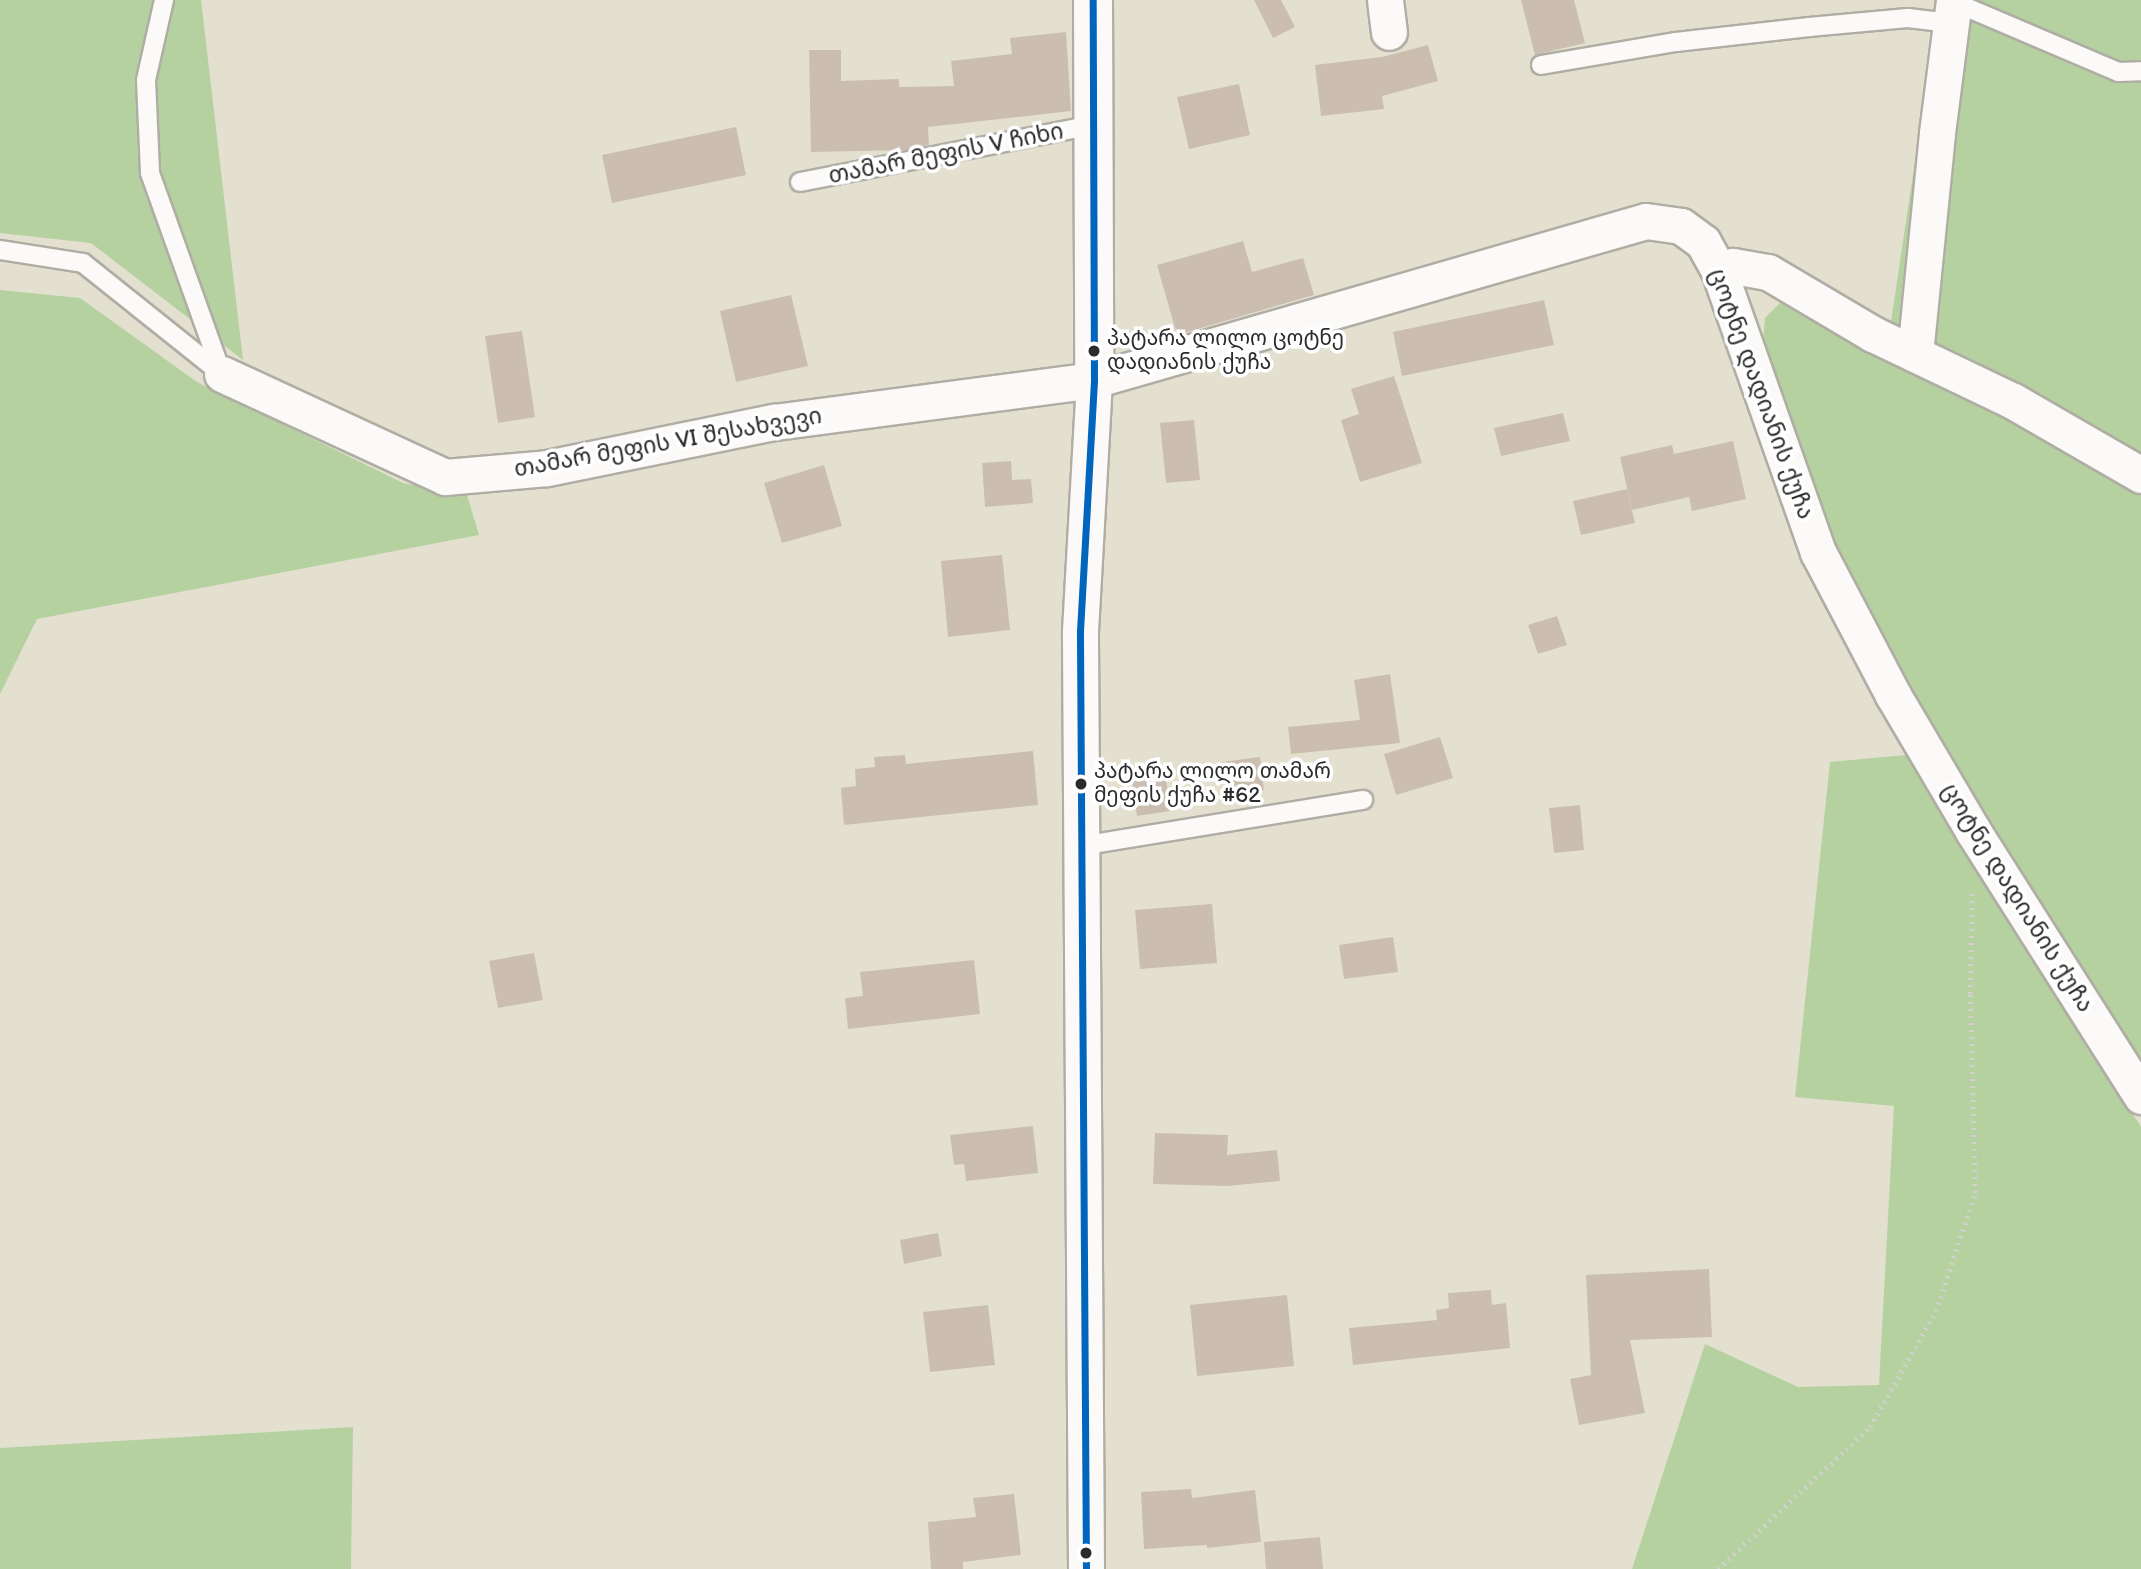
<!DOCTYPE html>
<meta charset="utf-8">
<style>
body{margin:0}
#map{position:relative;width:2141px;height:1569px;overflow:hidden;background:#e3e0d0;font-family:"Balsamiq Sans","Noto Sans Georgian",sans-serif}
div>[style]{position:absolute}
[style*='--x']{left:calc(var(--x)*1px);top:calc(var(--y)*1px);width:calc(var(--w)*1px);rotate:calc(var(--a)*1deg)}
.green>*{inset:0;background:#b4d19f}
.building>*{inset:0;background:#cbbeb0}
.path>*{height:4.5px;margin-top:-2.25px;transform-origin:0;background:repeating-linear-gradient(90deg,#d2d1cd 0 2px,transparent 0 7px)}
.roads{filter:drop-shadow(2px 0 #afada4) drop-shadow(-2px 0 #afada4) drop-shadow(0 2px #afada4) drop-shadow(0 -2px #afada4)}
.service>*{height:18px;margin:-9px;padding:0 9px;transform-origin:9px;border-radius:9px;background:#fbfaf8}
.minor>*{height:35px;margin:-17.5px;padding:0 17.5px;transform-origin:17.5px;border-radius:17.5px;background:#fbfaf8}
.tertiary>*{height:38px;margin:-19px;padding:0 19px;transform-origin:19px;border-radius:19px;background:#fbfaf8}
.bus-1>*{height:7px;margin:-3.5px;padding:0 3.5px;transform-origin:3.5px;border-radius:3.5px;background:#0065bd}
.dots>*{width:19px;height:19px;translate:-50% -50%;box-sizing:border-box;border:4px solid #fff;border-radius:50%}
span{translate:-50% -50%;white-space:nowrap;text-align:center;line-height:1.15;-webkit-text-stroke:7px #fff;paint-order:stroke}
.bus-label{font-size:21px;color:#2b2b2b}
.left{translate:0 -50%;text-align:left}
.street-label{font-size:23px;color:#2b2b2b}
</style>
<div id="map">
<div class="green">
<i style="clip-path:polygon(0 0,201px 0,243px 360px,91px 243px,0 233px)"></i>
<i style="clip-path:polygon(1939px 0,2141px 0,2141px 457px,1891px 322px)"></i>
<i style="clip-path:polygon(0 290px,80px 298px,197px 382px,403px 483px,467px 495px,479px 535px,37px 619px,0 694px)"></i>
<i style="clip-path:polygon(1783px 300px,2141px 483px,2141px 1063px,1874px 638px,1823px 518px,1763px 340px,1765px 318px)"></i>
<i style="clip-path:polygon(1906px 755px,2141px 1127px,2141px 1569px,1632px 1569px,1705px 1344px,1798px 1387px,1879px 1385px,1894px 1106px,1795px 1097px,1830px 762px)"></i>
<i style="clip-path:polygon(353px 1427px,351px 1569px,0 1569px,0 1448px)"></i>
</div>
<div class="building">
<i style="clip-path:polygon(1254px 0,1281px 0,1295px 27px,1273px 38px)"></i>
<i style="clip-path:polygon(1521px 0,1574px 0,1585px 43px,1535px 55px)"></i>
<i style="clip-path:polygon(1066px 32px,1071px 111px,928px 127px,929px 145px,907px 150px,811px 152px,809px 50px,841px 50px,841px 81px,899px 79px,899px 87px,954px 86px,951px 61px,1012px 54px,1010px 38px)"></i>
<i style="clip-path:polygon(1428px 45px,1438px 81px,1382px 96px,1384px 109px,1321px 116px,1315px 65px,1382px 57px)"></i>
<i style="clip-path:polygon(1239px 84px,1250px 135px,1189px 149px,1177px 97px)"></i>
<i style="clip-path:polygon(736px 127px,746px 175px,612px 203px,602px 155px)"></i>
<i style="clip-path:polygon(1243px 241px,1252px 272px,1303px 258px,1314px 295px,1177px 335px,1157px 265px)"></i>
<i style="clip-path:polygon(791px 295px,808px 366px,736px 382px,720px 311px)"></i>
<i style="clip-path:polygon(1544px 300px,1554px 345px,1402px 376px,1393px 332px)"></i>
<i style="clip-path:polygon(522px 331px,535px 417px,498px 423px,485px 336px)"></i>
<i style="clip-path:polygon(1394px 376px,1422px 463px,1360px 482px,1341px 420px,1359px 414px,1351px 389px)"></i>
<i style="clip-path:polygon(1563px 413px,1570px 441px,1501px 456px,1494px 428px)"></i>
<i style="clip-path:polygon(1194px 420px,1200px 480px,1166px 483px,1160px 423px)"></i>
<i style="clip-path:polygon(1733px 441px,1746px 499px,1692px 511px,1689px 497px,1632px 510px,1620px 457px,1672px 445px,1674px 454px)"></i>
<i style="clip-path:polygon(1011px 461px,1012px 480px,1031px 479px,1033px 503px,985px 507px,982px 463px)"></i>
<i style="clip-path:polygon(824px 465px,842px 526px,782px 543px,764px 483px)"></i>
<i style="clip-path:polygon(1627px 489px,1635px 523px,1581px 535px,1573px 501px)"></i>
<i style="clip-path:polygon(1002px 555px,1010px 630px,948px 637px,941px 561px)"></i>
<i style="clip-path:polygon(1557px 616px,1567px 645px,1538px 654px,1528px 625px)"></i>
<i style="clip-path:polygon(1390px 674px,1400px 743px,1291px 754px,1288px 727px,1360px 720px,1354px 680px)"></i>
<i style="clip-path:polygon(1440px 737px,1453px 778px,1396px 795px,1384px 754px)"></i>
<i style="clip-path:polygon(1033px 751px,1038px 805px,844px 825px,841px 788px,856px 786px,855px 769px,875px 767px,874px 757px,905px 755px,906px 764px)"></i>
<i style="clip-path:polygon(1260px 757px,1264px 790px,1226px 795px,1222px 762px)"></i>
<i style="clip-path:polygon(1165px 770px,1170px 811px,1137px 816px,1131px 774px)"></i>
<i style="clip-path:polygon(1580px 805px,1584px 850px,1554px 853px,1549px 808px)"></i>
<i style="clip-path:polygon(1212px 904px,1217px 963px,1140px 969px,1135px 910px)"></i>
<i style="clip-path:polygon(1393px 937px,1398px 972px,1344px 979px,1339px 945px)"></i>
<i style="clip-path:polygon(534px 953px,543px 1000px,498px 1008px,489px 961px)"></i>
<i style="clip-path:polygon(974px 960px,980px 1014px,848px 1029px,845px 998px,863px 996px,860px 972px)"></i>
<i style="clip-path:polygon(1033px 1126px,1038px 1173px,966px 1181px,964px 1164px,954px 1165px,950px 1135px)"></i>
<i style="clip-path:polygon(1155px 1133px,1228px 1135px,1227px 1155px,1277px 1150px,1280px 1181px,1227px 1186px,1153px 1184px)"></i>
<i style="clip-path:polygon(938px 1233px,942px 1256px,904px 1264px,900px 1240px)"></i>
<i style="clip-path:polygon(1709px 1269px,1712px 1337px,1630px 1340px,1645px 1413px,1579px 1425px,1570px 1379px,1591px 1375px,1586px 1275px)"></i>
<i style="clip-path:polygon(1491px 1290px,1492px 1305px,1506px 1303px,1510px 1348px,1353px 1365px,1349px 1328px,1437px 1320px,1436px 1310px,1449px 1308px,1448px 1293px)"></i>
<i style="clip-path:polygon(1287px 1295px,1294px 1366px,1197px 1376px,1190px 1305px)"></i>
<i style="clip-path:polygon(988px 1305px,995px 1365px,930px 1372px,923px 1312px)"></i>
<i style="clip-path:polygon(1191px 1489px,1192px 1498px,1255px 1490px,1261px 1542px,1207px 1548px,1207px 1545px,1144px 1549px,1141px 1492px)"></i>
<i style="clip-path:polygon(1014px 1494px,1021px 1555px,963px 1562px,963px 1569px,931px 1569px,928px 1522px,976px 1517px,973px 1498px)"></i>
<i style="clip-path:polygon(1320px 1537px,1323px 1569px,1266px 1569px,1264px 1542px)"></i>
</div>
<div class="path">
<i style="--x:1718;--y:1569;--w:208;--a:-43.1"></i>
<i style="--x:1870;--y:1427;--w:133;--a:-60.4"></i>
<i style="--x:1936;--y:1311;--w:124;--a:-71.7"></i>
<i style="--x:1975;--y:1193;--w:199;--a:-91.4"></i>
<i style="--x:1970;--y:994;--w:103;--a:-88.9"></i>
</div>
<div class="roads">
<div class="service">
<i style="--x:164;--y:0;--w:82;--a:102.7"></i>
<i style="--x:146;--y:80;--w:93;--a:87.5"></i>
<i style="--x:150;--y:173;--w:214;--a:70.3"></i>
<i style="--x:1954;--y:2;--w:178;--a:23.1"></i>
<i style="--x:2118;--y:72;--w:23;--a:-2"></i>
<i style="--x:1541;--y:65;--w:137;--a:-9.7"></i>
<i style="--x:1676;--y:42;--w:134;--a:-6.4"></i>
<i style="--x:1809;--y:27;--w:99;--a:-5.2"></i>
<i style="--x:1908;--y:18;--w:42;--a:6.8"></i>
<i style="--x:800;--y:182;--w:298;--a:-11"></i>
<i style="--x:0;--y:250;--w:84;--a:8.9"></i>
<i style="--x:83;--y:263;--w:178;--a:38.6"></i>
<i style="--x:1081;--y:846;--w:286;--a:-9.3"></i>
</div>
<div class="minor">
<i style="--x:1385;--y:0;--w:32;--a:83"></i>
<i style="--x:1719;--y:271;--w:15;--a:-20"></i>
<i style="--x:1733;--y:266;--w:36;--a:10"></i>
<i style="--x:1768;--y:272;--w:122;--a:30.6"></i>
<i style="--x:1873;--y:334;--w:155;--a:25.6"></i>
<i style="--x:2013;--y:401;--w:148;--a:30"></i>
<i style="--x:1915;--y:354;--w:222;--a:-84.3"></i>
<i style="--x:1937;--y:133;--w:134;--a:-82.7"></i>
<i style="--x:222;--y:374;--w:246;--a:24.8"></i>
<i style="--x:445;--y:477;--w:102;--a:-5"></i>
<i style="--x:547;--y:468;--w:232;--a:-11.5"></i>
<i style="--x:774;--y:422;--w:323;--a:-7.5"></i>
<i style="--x:1094;--y:380;--w:574;--a:-16.07"></i>
<i style="--x:1646;--y:221;--w:35;--a:8"></i>
<i style="--x:1681;--y:226;--w:27;--a:36"></i>
<i style="--x:1703;--y:242;--w:33;--a:61"></i>
<i style="--x:1719;--y:271;--w:298;--a:70.6"></i>
<i style="--x:1818;--y:552;--w:161;--a:62.3"></i>
<i style="--x:1893;--y:695;--w:158;--a:59.5"></i>
<i style="--x:1973;--y:831;--w:314;--a:57.6"></i>
<i style="--x:1086;--y:1569;--w:938;--a:-90.37"></i>
<i style="--x:1080;--y:631;--w:251;--a:-86.8"></i>
</div>
<div class="tertiary">
<i style="--x:1093;--y:0;--w:380;--a:89.8"></i>
</div>
</div>
<div class="bus-1">
<i style="--x:1086;--y:1569;--w:938;--a:-90.37"></i>
<i style="--x:1080;--y:631;--w:251;--a:-86.8"></i>
<i style="--x:1094;--y:380;--w:380;--a:-90.2"></i>
</div>
<div class="dots">
<i style="left:1094px;top:351px;background:#2b2b2b"></i>
<i style="left:1081px;top:784px;background:#2b2b2b"></i>
<i style="left:1086px;top:1553px;background:#2b2b2b"></i>
</div>
<div class="bus-label">
<span class="left" style="left:1107px;top:351px">პატარა ლილო ცოტნე<br>დადიანის ქუჩა</span>
<span class="left" style="left:1094px;top:784px">პატარა ლილო თამარ<br>მეფის ქუჩა #62</span>
</div>
<div class="street-label">
<span style="left:946px;top:154px;rotate:-11deg">თამარ მეფის V ჩიხი</span>
<span style="left:1761px;top:394px;rotate:70deg">ცოტნე დადიანის ქუჩა</span>
<span style="left:668px;top:443px;rotate:-10deg">თამარ მეფის VI შესახვევი</span>
<span style="left:2017px;top:898px;rotate:58deg">ცოტნე დადიანის ქუჩა</span>
</div>
</div>
